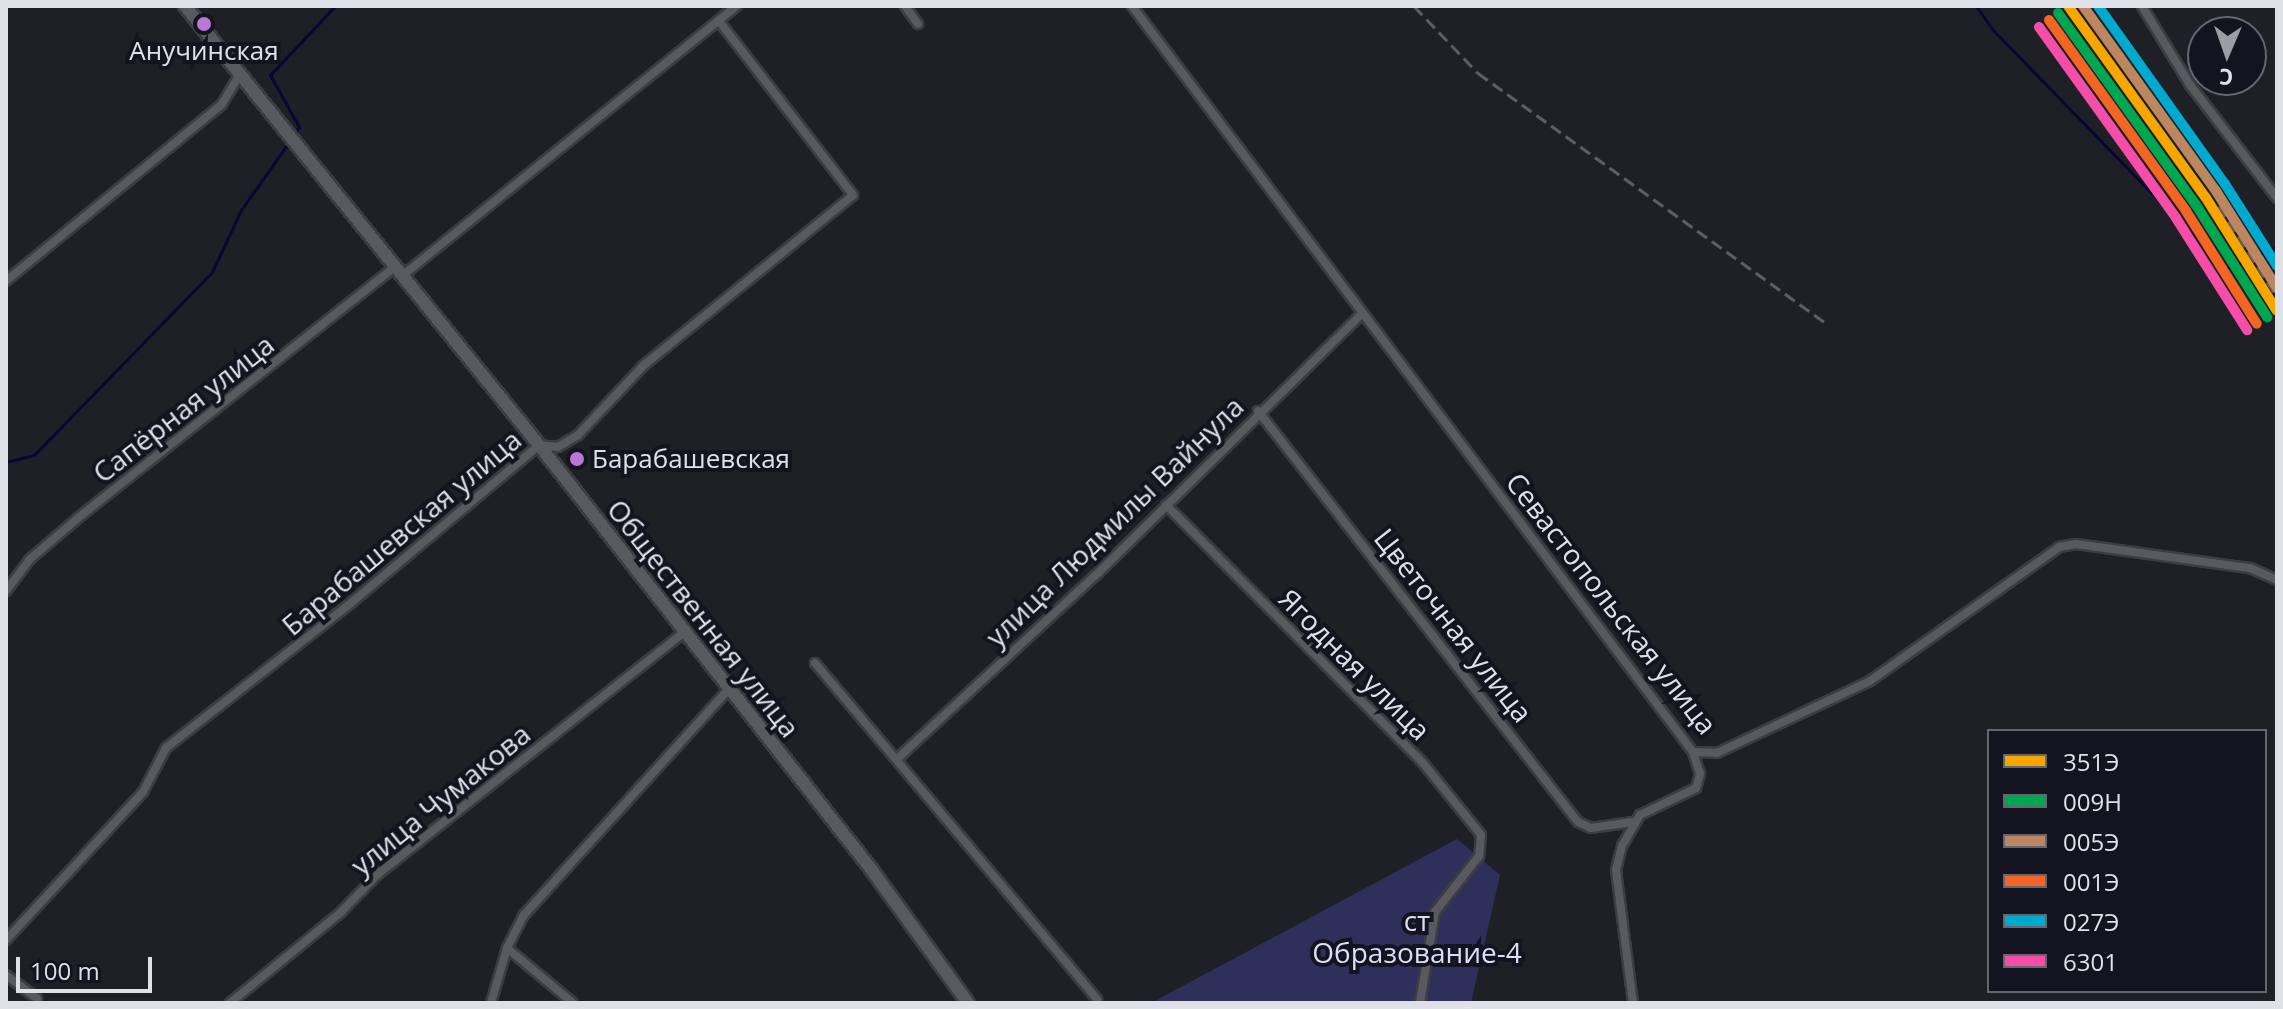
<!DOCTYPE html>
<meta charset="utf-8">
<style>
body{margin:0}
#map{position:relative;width:2283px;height:1009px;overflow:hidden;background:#1f2026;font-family:"Open Sans",sans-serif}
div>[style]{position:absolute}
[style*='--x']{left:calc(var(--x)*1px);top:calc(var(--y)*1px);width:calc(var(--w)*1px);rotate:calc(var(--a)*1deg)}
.green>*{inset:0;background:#2e305b}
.stream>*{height:3px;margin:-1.5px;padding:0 1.5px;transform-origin:1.5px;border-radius:1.5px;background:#0c0435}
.roads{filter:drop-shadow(2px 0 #3c3d42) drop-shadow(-2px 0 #3c3d42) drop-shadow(0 2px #3c3d42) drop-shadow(0 -2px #3c3d42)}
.street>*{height:8px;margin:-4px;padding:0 4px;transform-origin:4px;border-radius:4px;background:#595a5f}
.secondary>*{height:12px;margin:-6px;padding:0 6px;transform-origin:6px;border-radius:6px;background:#595a5f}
.rail>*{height:3px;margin-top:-1.5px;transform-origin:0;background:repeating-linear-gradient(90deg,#5e5e62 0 12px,transparent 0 18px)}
.rail-1>*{height:10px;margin:-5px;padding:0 5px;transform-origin:5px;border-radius:5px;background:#f7a600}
.rail-2>*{height:10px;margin:-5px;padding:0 5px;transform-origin:5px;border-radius:5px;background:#00a651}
.rail-3>*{height:10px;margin:-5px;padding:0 5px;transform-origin:5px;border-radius:5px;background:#bb8660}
.rail-4>*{height:10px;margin:-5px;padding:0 5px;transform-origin:5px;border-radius:5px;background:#f26522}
.rail-5>*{height:10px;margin:-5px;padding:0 5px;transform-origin:5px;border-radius:5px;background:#00a9ce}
.rail-6>*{height:10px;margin:-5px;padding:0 5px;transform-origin:5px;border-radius:5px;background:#f54da8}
.dots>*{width:22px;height:22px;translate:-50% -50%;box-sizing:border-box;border:4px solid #13141f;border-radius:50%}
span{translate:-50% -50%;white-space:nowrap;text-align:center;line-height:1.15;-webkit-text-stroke:8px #13141f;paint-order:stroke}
.bus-label{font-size:26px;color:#dfe0e8}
.left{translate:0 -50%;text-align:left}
.street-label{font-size:28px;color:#dfe0e8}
.park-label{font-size:28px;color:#dbdff5}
.frame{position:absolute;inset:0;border:8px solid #dfe0e8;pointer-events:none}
.legend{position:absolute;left:1987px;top:729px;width:280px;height:264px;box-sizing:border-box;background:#13141f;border:2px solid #65666f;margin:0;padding:10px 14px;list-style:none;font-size:24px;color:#dfe0e8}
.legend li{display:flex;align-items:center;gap:16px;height:40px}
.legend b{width:40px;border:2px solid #65666f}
.north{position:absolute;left:2187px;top:16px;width:80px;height:80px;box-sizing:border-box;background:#13141f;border:2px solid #65666f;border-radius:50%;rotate:182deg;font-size:22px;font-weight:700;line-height:32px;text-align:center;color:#dfe0e8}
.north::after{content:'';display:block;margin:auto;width:28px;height:36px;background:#9c9da4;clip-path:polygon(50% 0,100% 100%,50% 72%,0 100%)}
.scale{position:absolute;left:16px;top:957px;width:136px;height:36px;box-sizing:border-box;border:4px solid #dfe0e8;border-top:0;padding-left:10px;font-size:24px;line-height:28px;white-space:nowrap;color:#dfe0e8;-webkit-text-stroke:6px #13141f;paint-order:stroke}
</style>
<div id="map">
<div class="green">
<i style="clip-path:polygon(1457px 839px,1500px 875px,1471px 1003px,1151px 1003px)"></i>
</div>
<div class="stream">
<i style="--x:1976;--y:6;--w:28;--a:55"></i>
<i style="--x:1992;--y:29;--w:334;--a:45.8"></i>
<i style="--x:2225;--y:269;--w:56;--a:-22.9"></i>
<i style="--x:293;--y:135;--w:10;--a:-53"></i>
<i style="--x:299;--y:127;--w:60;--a:-119.1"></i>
<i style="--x:270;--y:75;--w:95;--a:-46.7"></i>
<i style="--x:6;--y:462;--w:29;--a:-14"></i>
<i style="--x:34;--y:455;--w:255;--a:-45.8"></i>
<i style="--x:212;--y:272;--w:68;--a:-64.9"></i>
<i style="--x:241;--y:210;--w:83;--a:-54.8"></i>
</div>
<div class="roads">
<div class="street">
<i style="--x:905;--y:6;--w:22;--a:54"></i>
<i style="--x:1132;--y:6;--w:933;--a:53.06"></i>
<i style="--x:1693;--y:752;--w:24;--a:2"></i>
<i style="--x:1717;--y:753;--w:169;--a:-25.2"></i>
<i style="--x:1870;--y:681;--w:232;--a:-35.3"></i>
<i style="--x:2059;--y:547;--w:17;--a:-10"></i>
<i style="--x:2076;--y:544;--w:176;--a:7.9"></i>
<i style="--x:2250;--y:568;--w:30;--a:24"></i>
<i style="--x:2142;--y:6;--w:92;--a:58.7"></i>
<i style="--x:2190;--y:85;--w:143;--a:52.4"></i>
<i style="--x:402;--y:276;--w:430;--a:-38.9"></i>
<i style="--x:6;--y:281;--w:279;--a:-39.3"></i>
<i style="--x:222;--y:104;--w:35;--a:-59"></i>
<i style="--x:1258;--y:411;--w:521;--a:52.1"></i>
<i style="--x:1578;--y:822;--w:14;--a:25"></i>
<i style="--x:1591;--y:828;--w:42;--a:-8.1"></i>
<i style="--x:1166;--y:505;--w:364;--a:45.1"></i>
<i style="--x:1423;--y:763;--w:92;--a:51.1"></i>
<i style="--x:1481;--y:835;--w:21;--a:95"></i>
<i style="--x:1479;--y:856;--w:71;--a:128.2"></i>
<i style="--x:1435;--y:912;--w:92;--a:99.4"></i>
<i style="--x:6;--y:591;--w:39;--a:-53"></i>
<i style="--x:29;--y:560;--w:65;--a:-40.6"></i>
<i style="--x:78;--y:518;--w:404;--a:-38.4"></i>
<i style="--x:815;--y:663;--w:439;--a:50"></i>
<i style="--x:897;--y:759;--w:271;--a:-42.8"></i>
<i style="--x:1096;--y:575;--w:373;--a:-44.5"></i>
<i style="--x:6;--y:940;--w:202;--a:-47.2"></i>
<i style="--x:143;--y:792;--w:50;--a:-62.4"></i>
<i style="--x:166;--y:748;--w:235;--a:-38.1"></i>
<i style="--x:351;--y:603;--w:246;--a:-40"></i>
<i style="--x:539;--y:445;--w:19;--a:6"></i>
<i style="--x:558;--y:447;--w:23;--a:-31"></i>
<i style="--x:578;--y:435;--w:96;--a:-46.7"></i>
<i style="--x:644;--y:365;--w:269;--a:-39.1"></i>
<i style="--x:853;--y:195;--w:218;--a:-127.6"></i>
<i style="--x:507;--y:948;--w:86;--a:39.8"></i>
<i style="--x:6;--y:975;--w:39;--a:37"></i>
<i style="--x:230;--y:1003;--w:144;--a:-39.3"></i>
<i style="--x:341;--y:912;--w:53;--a:-45.8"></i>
<i style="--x:378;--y:874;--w:389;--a:-38.3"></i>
<i style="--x:491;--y:1003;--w:57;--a:-73.8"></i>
<i style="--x:507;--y:948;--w:37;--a:-63"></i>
<i style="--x:524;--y:915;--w:305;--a:-47.8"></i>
<i style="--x:1633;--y:1003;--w:134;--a:-97.3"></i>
<i style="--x:1616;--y:870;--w:25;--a:-76"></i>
<i style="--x:1622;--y:846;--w:36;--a:-60"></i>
<i style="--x:1640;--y:815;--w:62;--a:-25.7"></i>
<i style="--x:1696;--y:788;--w:15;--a:-74"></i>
<i style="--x:1700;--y:774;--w:23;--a:-108"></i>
</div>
<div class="secondary">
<i style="--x:185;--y:6;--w:564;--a:51.12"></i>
<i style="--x:539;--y:445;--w:539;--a:51.94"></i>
<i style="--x:871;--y:869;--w:165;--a:54.1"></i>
</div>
</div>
<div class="rail">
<i style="--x:1414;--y:6;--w:93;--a:46.3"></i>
<i style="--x:1478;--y:73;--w:427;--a:35.7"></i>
<i style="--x:2219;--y:206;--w:108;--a:57.5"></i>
</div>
<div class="rail-1">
<i style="--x:2068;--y:6;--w:236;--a:54.3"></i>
<i style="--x:2206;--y:198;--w:133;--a:57.9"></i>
</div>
<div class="rail-2">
<i style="--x:2058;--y:13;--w:236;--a:54.3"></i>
<i style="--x:2196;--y:205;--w:133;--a:57.6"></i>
</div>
<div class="rail-3">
<i style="--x:2083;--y:6;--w:228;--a:54.3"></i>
<i style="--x:2216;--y:191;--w:115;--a:57.8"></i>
</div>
<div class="rail-4">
<i style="--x:2049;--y:20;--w:235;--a:54.3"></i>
<i style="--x:2186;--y:211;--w:133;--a:57.9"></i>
</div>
<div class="rail-5">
<i style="--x:2098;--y:6;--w:219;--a:54.5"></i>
<i style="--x:2225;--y:184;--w:97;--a:57.6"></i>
</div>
<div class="rail-6">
<i style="--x:2039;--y:27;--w:235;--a:54.3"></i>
<i style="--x:2176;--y:218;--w:133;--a:57.6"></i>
</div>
<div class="dots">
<i style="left:204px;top:24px;background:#ba77d6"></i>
<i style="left:577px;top:459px;background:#ba77d6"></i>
</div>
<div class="bus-label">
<span style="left:204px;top:51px">Анучинская</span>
<span class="left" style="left:592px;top:459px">Барабашевская</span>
</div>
<div class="street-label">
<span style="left:183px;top:408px;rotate:-38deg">Сапёрная улица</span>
<span style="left:1114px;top:521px;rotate:-44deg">улица Людмилы Вайнула</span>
<span style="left:401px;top:532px;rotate:-40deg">Барабашевская улица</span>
<span style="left:1612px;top:603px;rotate:52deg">Севастопольская улица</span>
<span style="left:704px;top:618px;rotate:52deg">Общественная улица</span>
<span style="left:1454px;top:625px;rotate:52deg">Цветочная улица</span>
<span style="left:1355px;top:664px;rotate:45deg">Ягодная улица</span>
<span style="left:440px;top:799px;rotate:-39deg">улица Чумакова</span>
</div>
<div class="park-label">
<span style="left:1417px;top:936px">ст<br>Образование-4</span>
</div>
<div class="frame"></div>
<ul class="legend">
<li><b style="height:10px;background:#f7a600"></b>351Э</li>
<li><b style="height:10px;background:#00a651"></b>009Н</li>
<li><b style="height:10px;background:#bb8660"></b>005Э</li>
<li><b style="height:10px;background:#f26522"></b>001Э</li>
<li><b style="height:10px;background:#00a9ce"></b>027Э</li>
<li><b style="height:10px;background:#f54da8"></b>6301</li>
</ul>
<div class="north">С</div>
<div class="scale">100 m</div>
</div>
